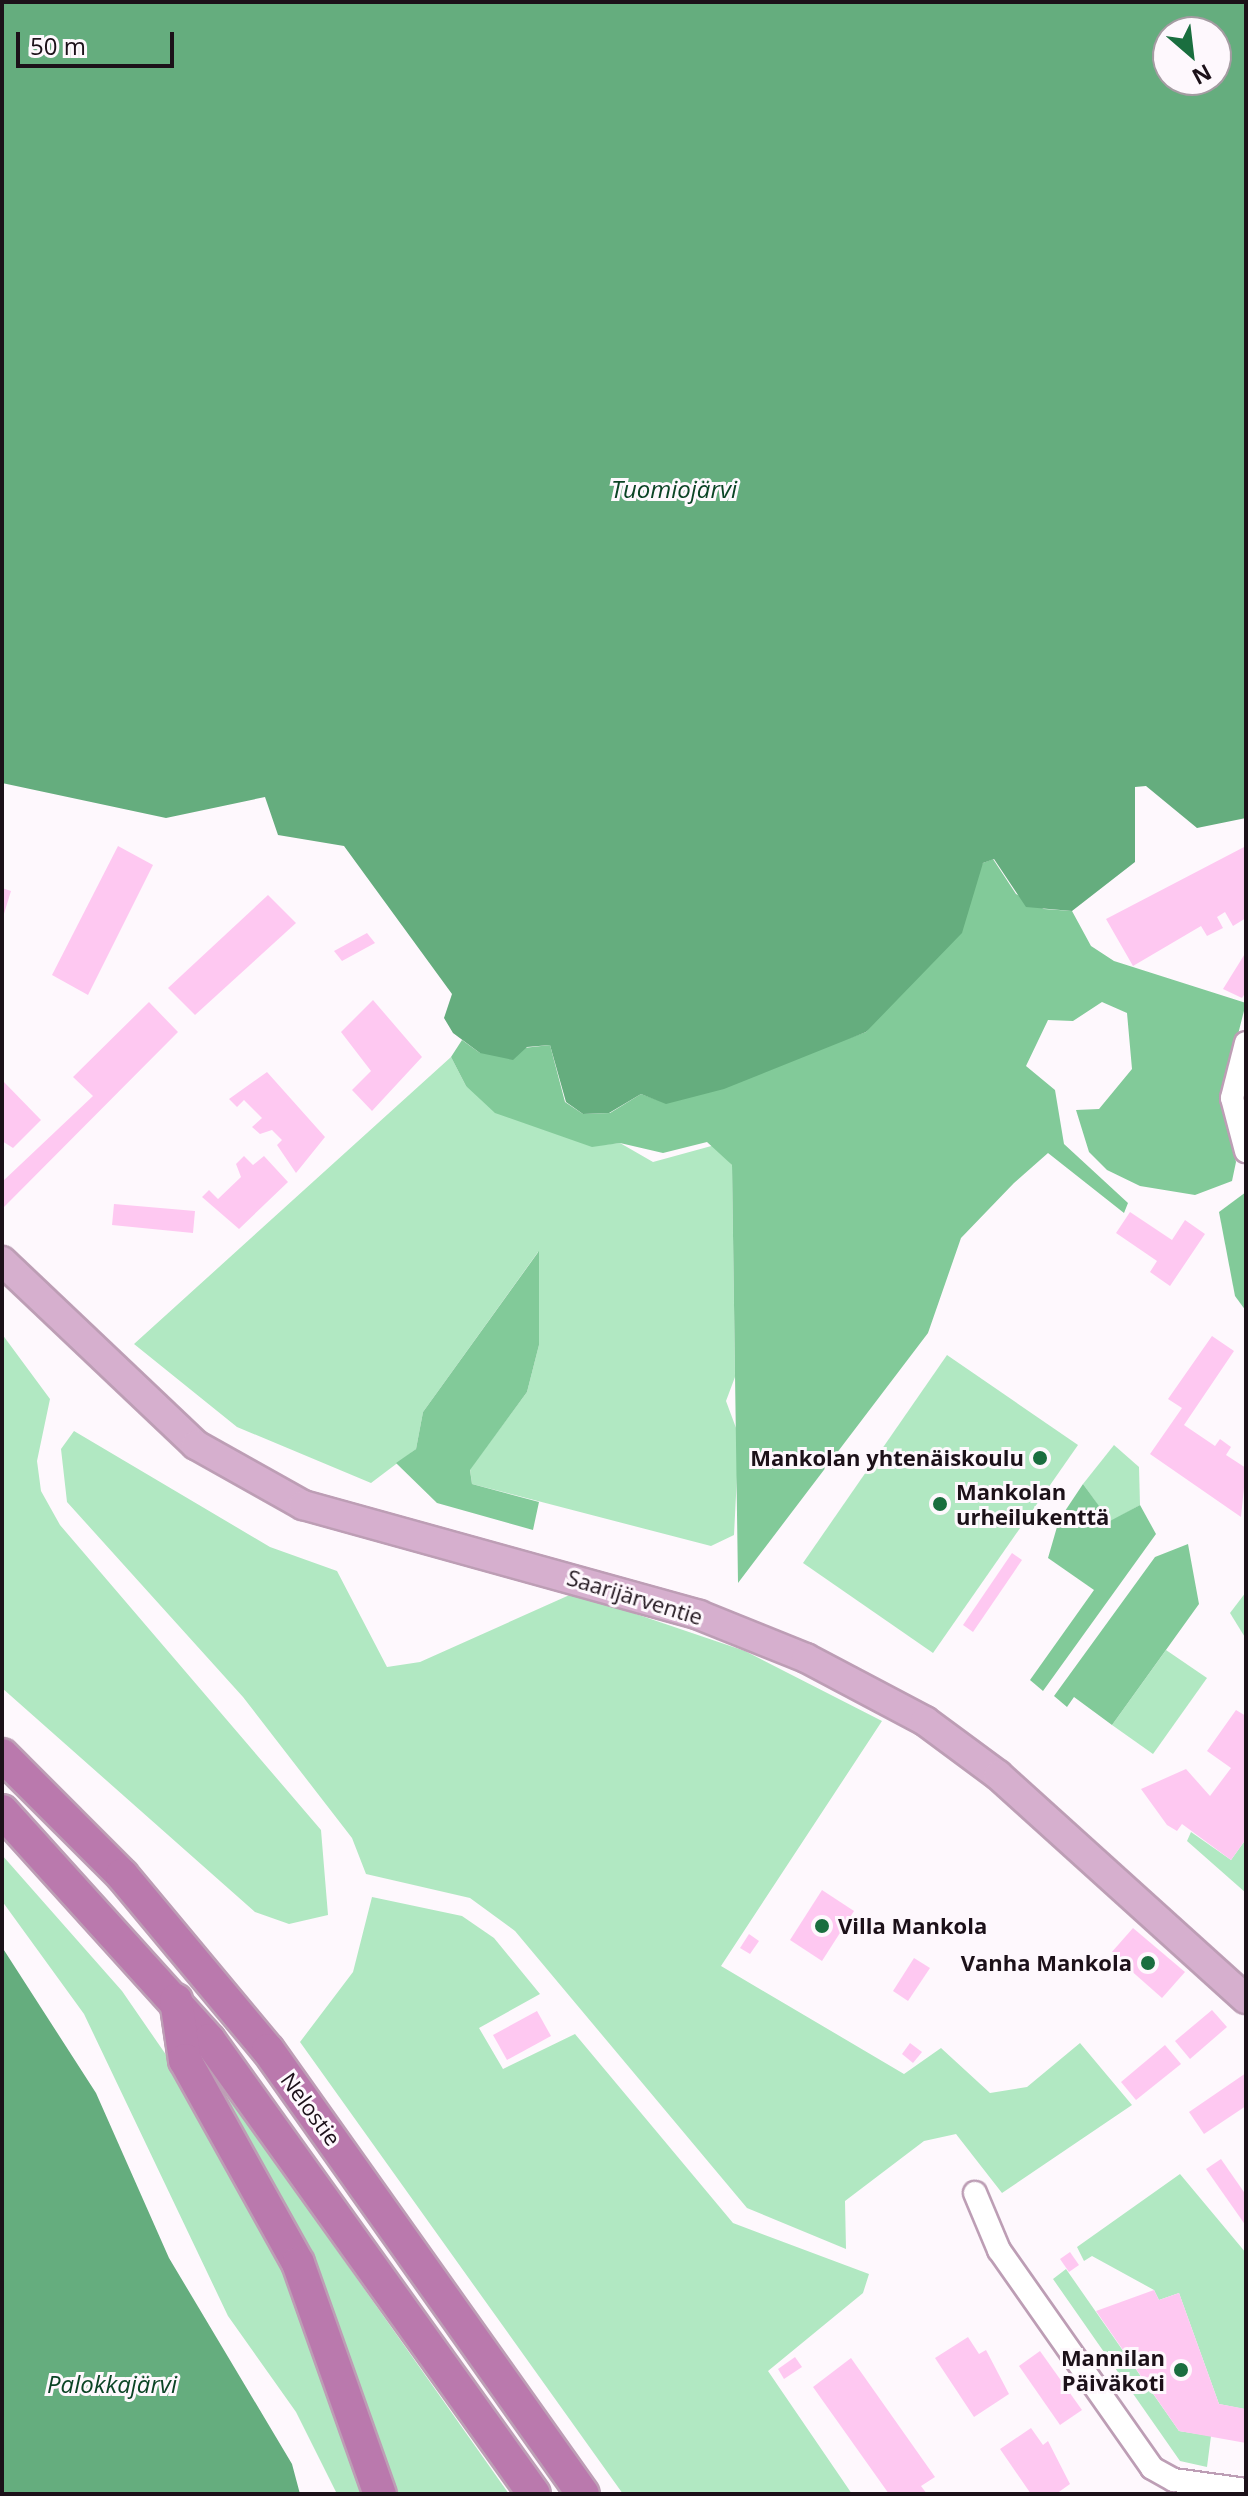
<!DOCTYPE html>
<meta charset="utf-8">
<style>
body{margin:0}
#map{position:relative;width:1248px;height:2496px;overflow:hidden;background:#fef8fd;font-family:"Open Sans",sans-serif}
div>[style]{position:absolute}
[style*='--x']{left:calc(var(--x)*1px);top:calc(var(--y)*1px);width:calc(var(--w)*1px);rotate:calc(var(--a)*1deg)}
.green>*{inset:0;background:#b1e8c2}
.forest>*{inset:0;background:#82ca99}
.water>*{inset:0;background:#65ad7e}
.building>*{inset:0;background:#fec8f1}
.roads{filter:drop-shadow(2px 0 #bd9eb5) drop-shadow(-2px 0 #bd9eb5) drop-shadow(0 2px #bd9eb5) drop-shadow(0 -2px #bd9eb5)}
.minor>*{height:22px;margin:-11px;padding:0 11px;transform-origin:11px;border-radius:11px;background:#fff}
.major>*{height:28px;margin:-14px;padding:0 14px;transform-origin:14px;border-radius:14px;background:#d6afce}
.highway>*{height:32px;margin:-16px;padding:0 16px;transform-origin:16px;border-radius:16px;background:#ba79ad}
.dots>*{width:22px;height:22px;translate:-50% -50%;box-sizing:border-box;border:4px solid #fef8fd;border-radius:50%}
span{translate:-50% -50%;white-space:nowrap;text-align:center;line-height:1.15;-webkit-text-stroke:6px #fef8fd;paint-order:stroke}
.poi-label{font-size:22px;color:#1c1119;font-weight:700}
.right{translate:-100% -50%;text-align:right}
.left{translate:0 -50%;text-align:left}
.street-label{font-size:22px;color:#1c1119}
.water-label{font-size:24px;color:#0b4425;font-style:italic}
.frame{position:absolute;inset:0;border:4px solid #1c1119;pointer-events:none}
.north{position:absolute;left:1152px;top:16px;width:80px;height:80px;box-sizing:border-box;background:#fef8fd;border:2px solid #a49ca2;border-radius:50%;rotate:152deg;font-size:22px;font-weight:700;line-height:32px;text-align:center;color:#1c1119}
.north::after{content:'';display:block;margin:auto;width:28px;height:36px;background:#1a6e3f;clip-path:polygon(50% 0,100% 100%,50% 72%,0 100%)}
.scale{position:absolute;left:16px;top:32px;width:158px;height:36px;box-sizing:border-box;border:4px solid #1c1119;border-top:0;padding-left:10px;font-size:24px;line-height:28px;white-space:nowrap;color:#1c1119;-webkit-text-stroke:6px #fef8fd;paint-order:stroke}
</style>
<div id="map">
<div class="green">
<i style="clip-path:polygon(451px 1057px,466px 1086px,592px 1146px,620px 1143px,653px 1162px,715px 1145px,732px 1165px,735px 1377px,726px 1401px,739px 1436px,734px 1535px,711px 1546px,472px 1484px,470px 1469px,527px 1392px,539px 1345px,538px 1252px,423px 1412px,416px 1449px,371px 1483px,237px 1427px,134px 1344px)"></i>
<i style="clip-path:polygon(2px 1334px,50px 1399px,37px 1461px,41px 1491px,60px 1525px,321px 1830px,328px 1915px,289px 1924px,255px 1912px,2px 1688px)"></i>
<i style="clip-path:polygon(947px 1355px,1078px 1445px,933px 1653px,803px 1563px)"></i>
<i style="clip-path:polygon(74px 1431px,270px 1547px,337px 1571px,387px 1667px,420px 1662px,574px 1593px,745px 1651px,882px 1721px,721px 1966px,904px 2074px,941px 2048px,990px 2093px,1027px 2087px,1080px 2043px,1132px 2105px,1002px 2193px,956px 2134px,924px 2141px,845px 2201px,846px 2249px,747px 2208px,515px 1931px,470px 1898px,366px 1874px,352px 1838px,243px 1697px,67px 1502px,61px 1449px)"></i>
<i style="clip-path:polygon(1114px 1445px,1139px 1467px,1140px 1505px,1110px 1522px,1083px 1484px)"></i>
<i style="clip-path:polygon(1246px 1592px,1246px 1639px,1230px 1613px)"></i>
<i style="clip-path:polygon(1166px 1650px,1207px 1678px,1153px 1754px,1112px 1725px)"></i>
<i style="clip-path:polygon(1191px 1832px,1231px 1860px,1246px 1839px,1246px 1893px,1187px 1841px)"></i>
<i style="clip-path:polygon(2px 1855px,122px 1991px,191px 2091px,286px 2269px,368px 2494px,337px 2494px,296px 2412px,228px 2316px,84px 2014px,2px 1901px)"></i>
<i style="clip-path:polygon(372px 1897px,462px 1916px,494px 1938px,540px 1994px,479px 2028px,503px 2069px,575px 2034px,733px 2223px,869px 2274px,863px 2293px,768px 2371px,852px 2494px,623px 2494px,300px 2042px,353px 1972px)"></i>
<i style="clip-path:polygon(191px 2050px,253px 2131px,509px 2494px,391px 2494px)"></i>
<i style="clip-path:polygon(1180px 2174px,1246px 2253px,1244px 2409px,1219px 2404px,1179px 2293px,1159px 2300px,1154px 2290px,1092px 2256px,1084px 2261px,1077px 2247px)"></i>
<i style="clip-path:polygon(1066px 2269px,1179px 2431px,1211px 2436px,1207px 2467px,1180px 2461px,1053px 2279px)"></i>
</div>
<div class="forest">
<i style="clip-path:polygon(993px 859px,1016px 894px,1044px 909px,1072px 911px,1091px 946px,1114px 961px,1246px 1003px,1222px 1097px,1236px 1162px,1232px 1181px,1195px 1195px,1140px 1186px,1107px 1170px,1089px 1152px,1076px 1110px,1099px 1109px,1132px 1069px,1127px 1013px,1102px 1002px,1073px 1021px,1048px 1020px,1026px 1066px,1055px 1090px,1064px 1144px,1128px 1203px,1124px 1213px,1048px 1153px,1014px 1183px,961px 1238px,928px 1333px,738px 1583px,732px 1165px,707px 1142px,663px 1153px,620px 1143px,592px 1147px,495px 1113px,466px 1086px,451px 1057px,462px 1040px,480px 1053px,550px 1045px,565px 1102px,583px 1114px,610px 1113px,641px 1094px,666px 1103px,813px 1051px,866px 1032px,983px 863px)"></i>
<i style="clip-path:polygon(1246px 1192px,1246px 1311px,1235px 1296px,1219px 1212px)"></i>
<i style="clip-path:polygon(539px 1251px,539px 1345px,527px 1392px,470px 1470px,472px 1484px,539px 1502px,533px 1530px,437px 1503px,396px 1463px,416px 1449px,423px 1412px)"></i>
<i style="clip-path:polygon(1083px 1484px,1110px 1521px,1140px 1505px,1156px 1534px,1043px 1691px,1030px 1680px,1094px 1590px,1048px 1558px,1059px 1520px)"></i>
<i style="clip-path:polygon(1188px 1544px,1199px 1604px,1112px 1725px,1074px 1697px,1067px 1707px,1054px 1696px,1155px 1557px)"></i>
</div>
<div class="water">
<i style="clip-path:polygon(evenodd,2px 2px,1246px 2px,1246px 818px,1197px 828px,1146px 786px,1135px 787px,1135px 862px,1072px 911px,1026px 907px,994px 859px,983px 863px,962px 933px,866px 1032px,724px 1089px,666px 1104px,641px 1094px,609px 1113px,583px 1114px,566px 1102px,550px 1045px,527px 1047px,513px 1060px,480px 1053px,453px 1033px,444px 1018px,452px 994px,344px 846px,278px 835px,265px 797px,166px 818px,2px 783px,2px 2px,1168px 32px,1216px 32px,1216px 80px,1168px 80px,1168px 32px)"></i>
<i style="clip-path:polygon(2px 1947px,96px 2093px,169px 2258px,292px 2464px,300px 2494px,2px 2494px)"></i>
</div>
<div class="building">
<i style="clip-path:polygon(118px 846px,153px 865px,88px 995px,52px 975px)"></i>
<i style="clip-path:polygon(1246px 846px,1246px 918px,1233px 926px,1225px 912px,1217px 917px,1223px 928px,1207px 936px,1201px 926px,1133px 966px,1106px 919px)"></i>
<i style="clip-path:polygon(2px 888px,11px 891px,3px 917px,2px 917px)"></i>
<i style="clip-path:polygon(268px 895px,296px 923px,195px 1015px,168px 988px)"></i>
<i style="clip-path:polygon(367px 933px,375px 943px,342px 961px,334px 951px)"></i>
<i style="clip-path:polygon(1246px 952px,1246px 992px,1242px 998px,1223px 989px)"></i>
<i style="clip-path:polygon(373px 1000px,422px 1057px,372px 1111px,352px 1090px,371px 1071px,341px 1032px)"></i>
<i style="clip-path:polygon(149px 1002px,178px 1032px,2px 1209px,2px 1182px,93px 1096px,73px 1077px)"></i>
<i style="clip-path:polygon(267px 1072px,325px 1137px,296px 1173px,277px 1145px,282px 1140px,272px 1130px,260px 1134px,252px 1127px,262px 1118px,244px 1100px,237px 1107px,229px 1099px)"></i>
<i style="clip-path:polygon(2px 1080px,41px 1120px,13px 1148px,2px 1141px)"></i>
<i style="clip-path:polygon(244px 1156px,253px 1165px,264px 1156px,288px 1182px,239px 1229px,202px 1197px,209px 1190px,218px 1199px,241px 1177px,236px 1164px)"></i>
<i style="clip-path:polygon(114px 1204px,195px 1211px,193px 1233px,112px 1225px)"></i>
<i style="clip-path:polygon(1130px 1212px,1172px 1240px,1185px 1220px,1205px 1234px,1170px 1286px,1150px 1272px,1157px 1261px,1116px 1233px)"></i>
<i style="clip-path:polygon(1212px 1336px,1234px 1351px,1184px 1425px,1215px 1446px,1220px 1439px,1231px 1447px,1226px 1455px,1246px 1468px,1241px 1517px,1150px 1454px,1182px 1408px,1168px 1399px)"></i>
<i style="clip-path:polygon(1012px 1553px,1022px 1560px,973px 1632px,963px 1625px)"></i>
<i style="clip-path:polygon(1236px 1710px,1246px 1716px,1246px 1839px,1231px 1860px,1182px 1824px,1177px 1831px,1167px 1825px,1141px 1789px,1186px 1769px,1210px 1796px,1231px 1768px,1207px 1751px)"></i>
<i style="clip-path:polygon(822px 1890px,854px 1911px,822px 1961px,790px 1940px)"></i>
<i style="clip-path:polygon(1133px 1928px,1185px 1972px,1162px 1998px,1111px 1953px)"></i>
<i style="clip-path:polygon(749px 1934px,759px 1941px,750px 1954px,740px 1948px)"></i>
<i style="clip-path:polygon(914px 1958px,930px 1968px,908px 2001px,893px 1991px)"></i>
<i style="clip-path:polygon(1212px 2010px,1227px 2027px,1190px 2059px,1175px 2041px)"></i>
<i style="clip-path:polygon(537px 2011px,551px 2036px,507px 2060px,493px 2035px)"></i>
<i style="clip-path:polygon(910px 2043px,922px 2052px,913px 2063px,902px 2054px)"></i>
<i style="clip-path:polygon(1165px 2045px,1181px 2064px,1136px 2100px,1121px 2082px)"></i>
<i style="clip-path:polygon(1246px 2073px,1246px 2106px,1204px 2134px,1189px 2112px)"></i>
<i style="clip-path:polygon(1221px 2159px,1246px 2195px,1246px 2226px,1206px 2169px)"></i>
<i style="clip-path:polygon(1070px 2252px,1079px 2265px,1069px 2272px,1060px 2259px)"></i>
<i style="clip-path:polygon(1154px 2290px,1159px 2300px,1179px 2293px,1219px 2404px,1246px 2409px,1246px 2443px,1179px 2431px,1096px 2311px)"></i>
<i style="clip-path:polygon(968px 2337px,979px 2354px,986px 2350px,1009px 2394px,974px 2417px,935px 2358px)"></i>
<i style="clip-path:polygon(1040px 2351px,1082px 2410px,1060px 2425px,1019px 2366px)"></i>
<i style="clip-path:polygon(795px 2357px,802px 2367px,784px 2379px,778px 2369px)"></i>
<i style="clip-path:polygon(851px 2358px,935px 2477px,921px 2486px,927px 2494px,889px 2494px,813px 2387px)"></i>
<i style="clip-path:polygon(1031px 2428px,1043px 2445px,1048px 2441px,1070px 2484px,1056px 2494px,1031px 2494px,1000px 2449px)"></i>
</div>
<div class="roads">
<div class="minor">
<i style="--x:1246;--y:1043;--w:57;--a:104.3"></i>
<i style="--x:1232;--y:1098;--w:55;--a:75.2"></i>
<i style="--x:975;--y:2193;--w:62;--a:67.2"></i>
<i style="--x:999;--y:2250;--w:266;--a:54.9"></i>
<i style="--x:1152;--y:2468;--w:25;--a:29"></i>
<i style="--x:1174;--y:2480;--w:73;--a:7.9"></i>
</div>
<div class="major">
<i style="--x:2;--y:1261;--w:267;--a:43.5"></i>
<i style="--x:196;--y:1445;--w:123;--a:29.3"></i>
<i style="--x:303;--y:1505;--w:411;--a:15.5"></i>
<i style="--x:699;--y:1615;--w:115;--a:21.9"></i>
<i style="--x:806;--y:1658;--w:135;--a:27.9"></i>
<i style="--x:925;--y:1721;--w:91;--a:36.5"></i>
<i style="--x:998;--y:1775;--w:334;--a:42.1"></i>
</div>
<div class="highway">
<i style="--x:2;--y:1755;--w:170;--a:45"></i>
<i style="--x:122;--y:1875;--w:228;--a:50.2"></i>
<i style="--x:268;--y:2050;--w:544;--a:54.65"></i>
<i style="--x:2;--y:1811;--w:309;--a:47.9"></i>
<i style="--x:209;--y:2040;--w:558;--a:54.4"></i>
<i style="--x:176;--y:2000;--w:61;--a:81.5"></i>
<i style="--x:185;--y:2060;--w:232;--a:60.9"></i>
<i style="--x:298;--y:2263;--w:245;--a:70.5"></i>
</div>
</div>
<div class="dots">
<i style="left:1040px;top:1458px;background:#1a6e3f"></i>
<i style="left:940px;top:1504px;background:#1a6e3f"></i>
<i style="left:822px;top:1926px;background:#1a6e3f"></i>
<i style="left:1148px;top:1963px;background:#1a6e3f"></i>
<i style="left:1181px;top:2370px;background:#1a6e3f"></i>
</div>
<div class="poi-label">
<span class="right" style="left:1024px;top:1458px">Mankolan yhtenäiskoulu</span>
<span class="left" style="left:956px;top:1504px">Mankolan<br>urheilukenttä</span>
<span class="left" style="left:838px;top:1926px">Villa Mankola</span>
<span class="right" style="left:1132px;top:1963px">Vanha Mankola</span>
<span class="right" style="left:1165px;top:2370px">Mannilan<br>Päiväkoti</span>
</div>
<div class="street-label">
<span style="left:635px;top:1597px;rotate:17deg">Saarijärventie</span>
<span style="left:311px;top:2109px;rotate:54deg">Nelostie</span>
</div>
<div class="water-label">
<span style="left:674px;top:489px">Tuomiojärvi</span>
<span style="left:112px;top:2384px">Palokkajärvi</span>
</div>
<div class="frame"></div>
<div class="north">N</div>
<div class="scale">50 m</div>
</div>
